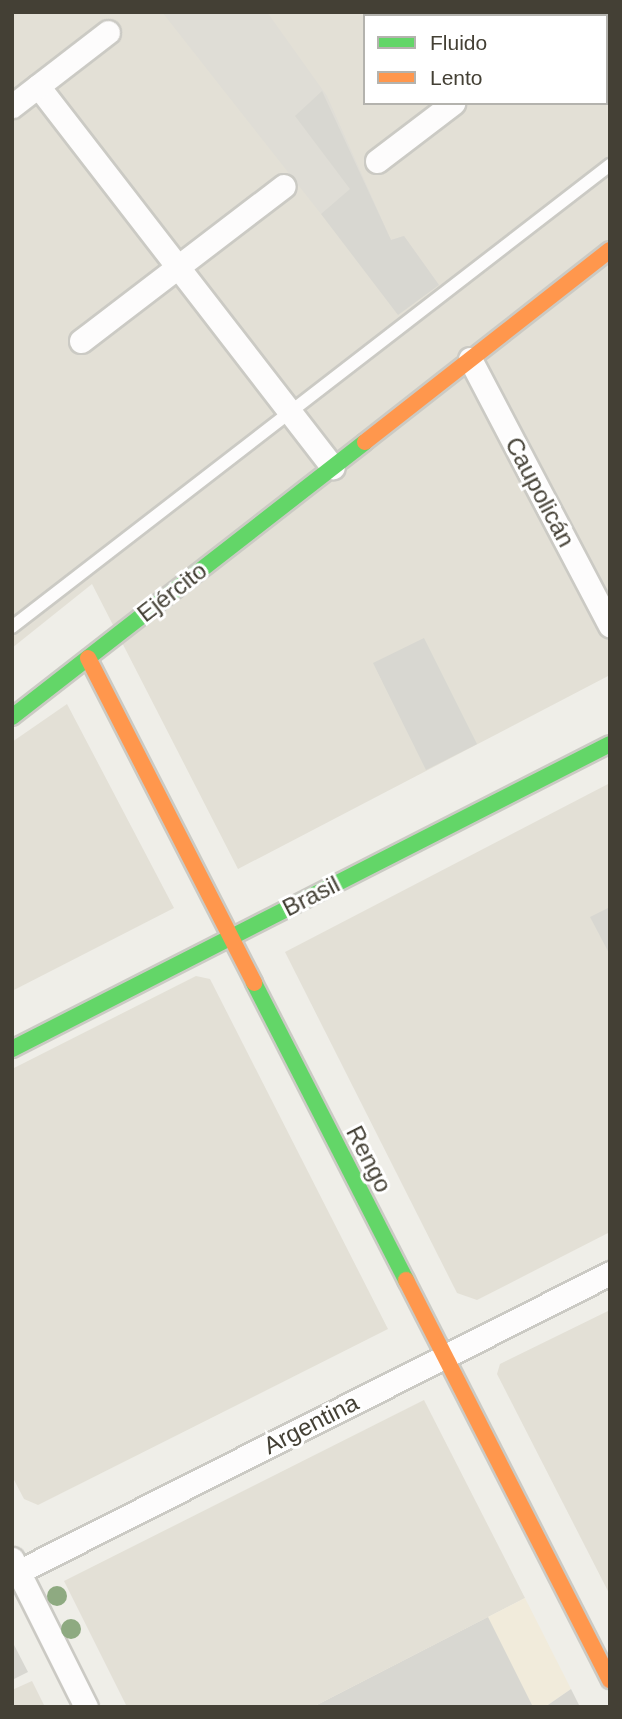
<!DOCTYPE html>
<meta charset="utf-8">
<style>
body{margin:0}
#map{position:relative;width:622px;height:1719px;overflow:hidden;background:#efeee8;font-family:Helvetica,sans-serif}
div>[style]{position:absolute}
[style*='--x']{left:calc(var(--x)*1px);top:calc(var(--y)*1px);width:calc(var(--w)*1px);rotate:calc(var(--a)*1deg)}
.residential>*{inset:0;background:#e3e0d6}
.commercial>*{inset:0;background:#f1ebdb}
.industrial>*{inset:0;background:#dfddd6}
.building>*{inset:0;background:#d8d7d1}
.roads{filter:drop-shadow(2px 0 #cbcac4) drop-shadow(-2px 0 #cbcac4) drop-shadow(0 2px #cbcac4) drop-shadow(0 -2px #cbcac4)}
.lane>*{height:12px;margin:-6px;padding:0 6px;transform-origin:6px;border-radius:6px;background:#fdfcfc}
.street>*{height:23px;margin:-11.5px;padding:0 11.5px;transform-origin:11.5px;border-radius:11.5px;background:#fdfcfc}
.fast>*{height:16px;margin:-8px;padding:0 8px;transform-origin:8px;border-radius:8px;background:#63d668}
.slow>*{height:16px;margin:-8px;padding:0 8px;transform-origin:8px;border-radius:8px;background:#ff974d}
.trees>*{width:20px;height:20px;margin:-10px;border-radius:50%;background:#8eaa81}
span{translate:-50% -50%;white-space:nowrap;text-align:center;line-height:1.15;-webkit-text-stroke:6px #fff;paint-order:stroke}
.street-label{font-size:24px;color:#444035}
.frame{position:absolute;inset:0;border:14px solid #444035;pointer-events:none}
.legend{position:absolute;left:363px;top:14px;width:245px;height:91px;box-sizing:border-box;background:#fff;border:2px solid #b4b3ae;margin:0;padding:9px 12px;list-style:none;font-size:21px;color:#444035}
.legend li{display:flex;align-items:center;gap:14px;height:35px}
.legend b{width:35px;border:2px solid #b4b3ae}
</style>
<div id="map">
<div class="residential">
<i style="clip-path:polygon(evenodd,12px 12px,610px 12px,610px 675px,238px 869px,92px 584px,12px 648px,12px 12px,365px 16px,606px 16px,606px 103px,365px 103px,365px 16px)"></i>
<i style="clip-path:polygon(67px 704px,174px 908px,12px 991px,12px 742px)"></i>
<i style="clip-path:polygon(610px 783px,610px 1232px,477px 1300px,457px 1293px,285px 952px)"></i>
<i style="clip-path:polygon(196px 976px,210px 979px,388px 1329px,38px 1505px,24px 1499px,12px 1476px,12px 1069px)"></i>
<i style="clip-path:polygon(610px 1310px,610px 1595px,497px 1374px,500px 1364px)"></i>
<i style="clip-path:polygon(424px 1400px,525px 1598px,313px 1707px,127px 1707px,64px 1581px)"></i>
<i style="clip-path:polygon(32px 1681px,45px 1707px,12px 1707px,12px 1690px)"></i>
</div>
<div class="commercial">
<i style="clip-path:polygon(525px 1598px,571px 1689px,545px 1707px,313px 1707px)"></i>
</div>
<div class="industrial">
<i style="clip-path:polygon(162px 12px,267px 12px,327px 96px,391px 240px,404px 236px,439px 285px,431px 290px,321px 214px)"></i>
</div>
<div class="building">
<i style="clip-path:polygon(322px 91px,391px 240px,404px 236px,439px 285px,398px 315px,321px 214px,350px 189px,295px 116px)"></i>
<i style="clip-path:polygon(424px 638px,477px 744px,426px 770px,373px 663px)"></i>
<i style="clip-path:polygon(610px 907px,610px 955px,590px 917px)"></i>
<i style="clip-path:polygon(488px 1617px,533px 1707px,313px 1707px)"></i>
<i style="clip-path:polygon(12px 1641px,28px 1672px,12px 1680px)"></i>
<i style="clip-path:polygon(571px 1689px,580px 1707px,545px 1707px)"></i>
</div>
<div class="roads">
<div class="lane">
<i style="--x:12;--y:627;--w:756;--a:-37.69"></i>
</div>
<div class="street">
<i style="--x:566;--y:16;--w:6;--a:-39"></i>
<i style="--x:38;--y:86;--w:482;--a:52.3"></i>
<i style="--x:12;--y:106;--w:121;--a:-37.6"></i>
<i style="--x:377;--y:161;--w:96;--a:-37.3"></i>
<i style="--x:81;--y:341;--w:255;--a:-37.4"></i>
<i style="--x:470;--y:359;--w:301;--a:62.3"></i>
<i style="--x:12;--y:1559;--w:165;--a:63.4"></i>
<i style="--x:12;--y:1575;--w:670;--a:-26.79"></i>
</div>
<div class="fast">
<i style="--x:12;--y:717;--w:447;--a:-37.9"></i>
<i style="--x:254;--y:983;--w:334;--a:62.9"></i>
<i style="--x:12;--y:1049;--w:671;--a:-27.02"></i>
</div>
<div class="slow">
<i style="--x:365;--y:442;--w:311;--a:-38.1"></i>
<i style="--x:88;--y:658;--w:365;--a:62.9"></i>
<i style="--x:406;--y:1280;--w:449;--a:63"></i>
</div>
</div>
<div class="trees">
<i style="left:57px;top:1596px"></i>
<i style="left:71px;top:1629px"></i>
</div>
<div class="street-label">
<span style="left:540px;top:492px;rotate:62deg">Caupolicán</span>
<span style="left:172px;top:592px;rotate:-38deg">Ejército</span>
<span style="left:311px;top:896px;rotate:-27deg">Brasil</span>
<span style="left:369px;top:1159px;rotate:63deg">Rengo</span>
<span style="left:311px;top:1424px;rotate:-27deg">Argentina</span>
</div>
<div class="frame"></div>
<ul class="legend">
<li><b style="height:9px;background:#63d668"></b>Fluido</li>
<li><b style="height:9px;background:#ff974d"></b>Lento</li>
</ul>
</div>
